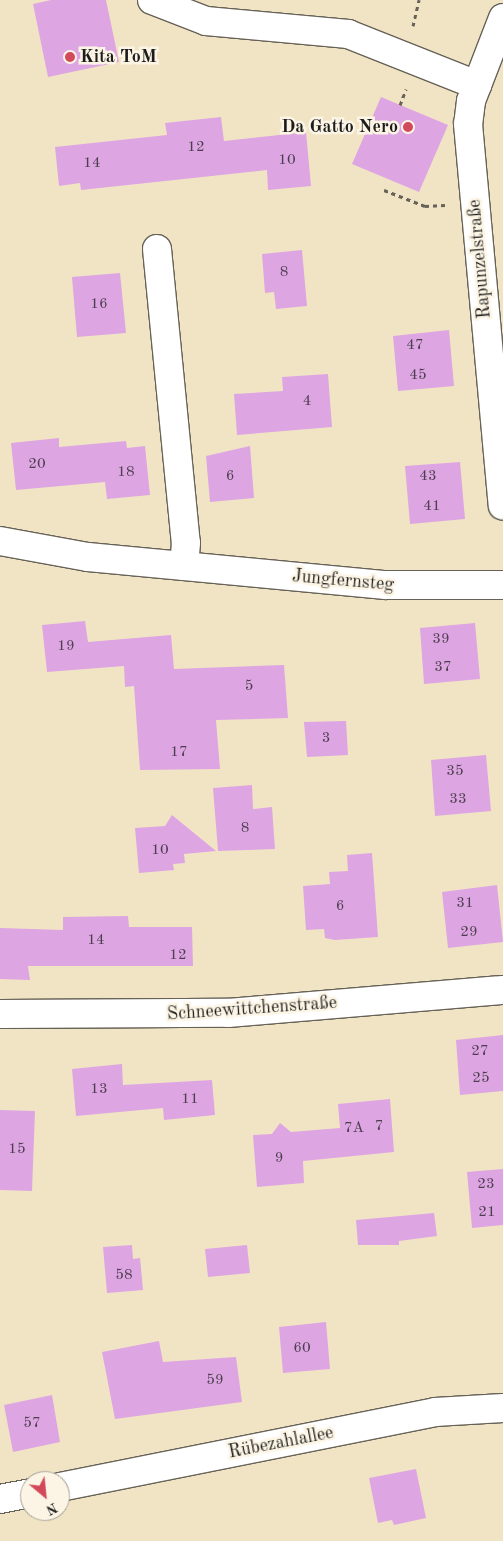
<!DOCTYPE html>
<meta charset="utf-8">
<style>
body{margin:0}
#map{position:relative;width:503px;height:1541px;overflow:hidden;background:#f1e4c5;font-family:"Old Standard TT",serif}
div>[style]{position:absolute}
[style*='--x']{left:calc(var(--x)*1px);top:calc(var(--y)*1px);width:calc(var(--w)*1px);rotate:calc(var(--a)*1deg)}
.building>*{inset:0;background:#dea5e3}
.path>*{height:3px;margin-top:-1.5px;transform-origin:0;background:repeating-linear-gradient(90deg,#676257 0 4px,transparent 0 8px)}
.roads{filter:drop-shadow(1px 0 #676257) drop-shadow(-1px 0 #676257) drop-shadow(0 1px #676257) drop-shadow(0 -1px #676257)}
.minor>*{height:28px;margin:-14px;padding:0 14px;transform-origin:14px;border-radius:14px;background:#fff}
.dots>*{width:14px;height:14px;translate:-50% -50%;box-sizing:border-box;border:2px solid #fcf5e5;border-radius:50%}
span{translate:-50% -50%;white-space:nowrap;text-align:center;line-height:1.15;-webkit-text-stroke:5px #fcf5e5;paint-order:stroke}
.number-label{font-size:15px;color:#4c3e4e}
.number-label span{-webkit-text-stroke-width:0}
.poi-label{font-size:18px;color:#1c1c1c;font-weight:700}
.left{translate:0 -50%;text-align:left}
.right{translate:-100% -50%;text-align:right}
.street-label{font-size:18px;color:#1c1c1c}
.north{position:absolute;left:20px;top:1471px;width:50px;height:50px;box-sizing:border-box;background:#fcf5e5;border:1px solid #a29e95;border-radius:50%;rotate:152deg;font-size:14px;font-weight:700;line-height:20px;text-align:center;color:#1c1c1c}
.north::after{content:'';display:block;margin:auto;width:18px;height:22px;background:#d1495b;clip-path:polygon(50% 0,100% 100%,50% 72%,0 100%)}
</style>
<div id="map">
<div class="building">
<i style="clip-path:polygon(51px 0,106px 0,119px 62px,48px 77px,33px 4px)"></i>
<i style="clip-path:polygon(381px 97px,448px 125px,419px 192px,352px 164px)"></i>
<i style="clip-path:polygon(221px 117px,224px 141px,306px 132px,311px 186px,268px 190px,267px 170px,81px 190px,80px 183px,59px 186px,55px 147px,167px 135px,165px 123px)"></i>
<i style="clip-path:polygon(302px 250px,307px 306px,276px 309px,274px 292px,265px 293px,262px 254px)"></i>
<i style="clip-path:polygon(120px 273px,126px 333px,77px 337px,72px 277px)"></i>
<i style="clip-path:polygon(449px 330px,454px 386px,398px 391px,393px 336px)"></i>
<i style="clip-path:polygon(328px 374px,332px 427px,237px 435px,234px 394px,283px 391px,282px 377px)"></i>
<i style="clip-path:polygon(59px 438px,59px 447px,126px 441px,127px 448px,145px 446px,150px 495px,107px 499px,105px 482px,16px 490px,11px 443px)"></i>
<i style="clip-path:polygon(250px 446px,254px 498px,210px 502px,206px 456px)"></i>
<i style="clip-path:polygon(460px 462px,465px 519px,410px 524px,405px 466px)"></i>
<i style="clip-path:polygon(85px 621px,88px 642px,171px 635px,174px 669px,284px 665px,288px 718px,216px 720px,220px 769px,140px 770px,134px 686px,125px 687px,124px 666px,47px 672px,42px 625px)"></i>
<i style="clip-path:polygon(475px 623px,480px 679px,424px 684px,420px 628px)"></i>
<i style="clip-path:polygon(346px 721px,348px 755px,307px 757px,304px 722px)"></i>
<i style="clip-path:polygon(486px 755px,491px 811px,435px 816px,431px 760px)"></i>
<i style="clip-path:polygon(252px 785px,253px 809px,272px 807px,275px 849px,218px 851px,213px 788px)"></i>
<i style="clip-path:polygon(172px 815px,216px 851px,184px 854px,185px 863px,173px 864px,174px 870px,139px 873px,135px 828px,165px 826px)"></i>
<i style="clip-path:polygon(372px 853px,378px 937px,335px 940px,325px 938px,324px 929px,306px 930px,303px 886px,330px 884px,329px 872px,348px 871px,347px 855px)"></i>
<i style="clip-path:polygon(497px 885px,503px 942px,448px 948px,442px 892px)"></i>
<i style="clip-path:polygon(128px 916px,129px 927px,192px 927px,193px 966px,28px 966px,30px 980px,0 979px,0 928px,63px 930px,63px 917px)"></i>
<i style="clip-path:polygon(503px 1035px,503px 1091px,460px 1095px,456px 1040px)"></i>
<i style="clip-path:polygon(122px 1064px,123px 1085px,212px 1080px,215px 1115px,164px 1120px,163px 1108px,76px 1116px,72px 1069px)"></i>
<i style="clip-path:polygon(390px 1099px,394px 1152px,303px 1161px,304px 1183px,257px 1187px,253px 1135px,272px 1134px,280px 1123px,291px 1132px,340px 1128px,338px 1104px)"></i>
<i style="clip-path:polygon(0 1110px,35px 1111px,32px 1191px,0 1190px)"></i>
<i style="clip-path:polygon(503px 1169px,503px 1225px,472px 1228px,467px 1172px)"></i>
<i style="clip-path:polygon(434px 1213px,437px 1236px,399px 1241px,399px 1245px,358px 1245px,356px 1220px)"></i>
<i style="clip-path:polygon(132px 1245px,133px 1259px,140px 1258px,143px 1290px,107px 1293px,103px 1247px)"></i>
<i style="clip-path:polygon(247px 1245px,250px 1273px,208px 1277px,205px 1249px)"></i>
<i style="clip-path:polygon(326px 1322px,330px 1369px,283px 1373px,279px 1327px)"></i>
<i style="clip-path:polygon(159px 1341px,163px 1362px,236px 1357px,242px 1402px,115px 1419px,102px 1352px)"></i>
<i style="clip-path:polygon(52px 1395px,60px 1442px,13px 1452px,4px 1405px)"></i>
<i style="clip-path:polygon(416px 1469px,426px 1518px,394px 1525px,392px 1520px,378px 1523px,369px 1478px)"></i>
</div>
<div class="path">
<i style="--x:413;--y:26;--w:27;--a:-77"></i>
<i style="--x:400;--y:105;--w:17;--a:-69"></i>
<i style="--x:384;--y:190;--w:44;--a:21.3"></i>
<i style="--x:425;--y:206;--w:20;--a:-3"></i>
</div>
<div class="roads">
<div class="minor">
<i style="--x:152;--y:0;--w:58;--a:21.3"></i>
<i style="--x:206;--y:21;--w:143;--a:5.2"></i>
<i style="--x:348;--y:34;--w:139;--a:21.6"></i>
<i style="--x:503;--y:18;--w:89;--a:111.1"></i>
<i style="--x:471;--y:101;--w:23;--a:97"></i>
<i style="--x:468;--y:124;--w:383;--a:84.8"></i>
<i style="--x:157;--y:249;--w:295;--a:84.4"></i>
<i style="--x:186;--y:543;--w:23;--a:95"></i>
<i style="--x:0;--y:541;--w:89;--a:10.3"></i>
<i style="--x:88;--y:557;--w:299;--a:5.4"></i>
<i style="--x:386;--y:585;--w:117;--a:0"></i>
<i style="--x:0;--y:1014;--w:228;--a:-0.3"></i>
<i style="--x:228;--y:1013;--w:276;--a:-4.8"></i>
<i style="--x:60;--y:1487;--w:382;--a:-11.3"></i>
<i style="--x:435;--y:1412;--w:68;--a:-3.4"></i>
<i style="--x:0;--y:1499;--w:31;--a:-11"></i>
</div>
</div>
<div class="dots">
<i style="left:70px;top:57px;background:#d1495b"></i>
<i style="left:408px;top:127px;background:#d1495b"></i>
</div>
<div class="number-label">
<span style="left:196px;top:148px">12</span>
<span style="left:287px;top:161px">10</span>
<span style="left:92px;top:164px">14</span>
<span style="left:284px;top:273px">8</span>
<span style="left:99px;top:305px">16</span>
<span style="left:415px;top:346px">47</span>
<span style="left:418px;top:376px">45</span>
<span style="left:307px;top:402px">4</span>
<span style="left:37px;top:465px">20</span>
<span style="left:126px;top:473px">18</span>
<span style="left:230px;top:477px">6</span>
<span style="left:428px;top:477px">43</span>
<span style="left:432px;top:507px">41</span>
<span style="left:441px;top:640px">39</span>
<span style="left:66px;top:647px">19</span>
<span style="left:443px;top:668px">37</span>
<span style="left:249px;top:687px">5</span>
<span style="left:326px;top:739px">3</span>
<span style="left:179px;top:753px">17</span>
<span style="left:455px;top:772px">35</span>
<span style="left:458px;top:800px">33</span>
<span style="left:245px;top:829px">8</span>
<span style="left:160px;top:851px">10</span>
<span style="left:465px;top:904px">31</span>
<span style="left:340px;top:907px">6</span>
<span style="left:469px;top:933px">29</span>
<span style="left:96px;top:941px">14</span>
<span style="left:178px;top:956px">12</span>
<span style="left:480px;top:1052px">27</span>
<span style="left:481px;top:1079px">25</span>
<span style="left:99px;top:1090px">13</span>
<span style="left:190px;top:1100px">11</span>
<span style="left:379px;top:1127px">7</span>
<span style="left:354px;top:1129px">7A</span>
<span style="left:17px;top:1150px">15</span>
<span style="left:279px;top:1159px">9</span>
<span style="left:486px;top:1185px">23</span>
<span style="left:487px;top:1213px">21</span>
<span style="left:124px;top:1276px">58</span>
<span style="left:302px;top:1349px">60</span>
<span style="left:215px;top:1381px">59</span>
<span style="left:32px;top:1424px">57</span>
</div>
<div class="poi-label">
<span class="left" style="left:80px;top:57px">Kita ToM</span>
<span class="right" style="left:398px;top:127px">Da Gatto Nero</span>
</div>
<div class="street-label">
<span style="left:480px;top:259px;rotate:-95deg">Rapunzelstraße</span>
<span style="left:343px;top:581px;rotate:5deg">Jungfernsteg</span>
<span style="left:252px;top:1009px;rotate:-4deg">Schneewittchenstraße</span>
<span style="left:281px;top:1443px;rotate:-11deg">Rübezahlallee</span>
</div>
<div class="north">N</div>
</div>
